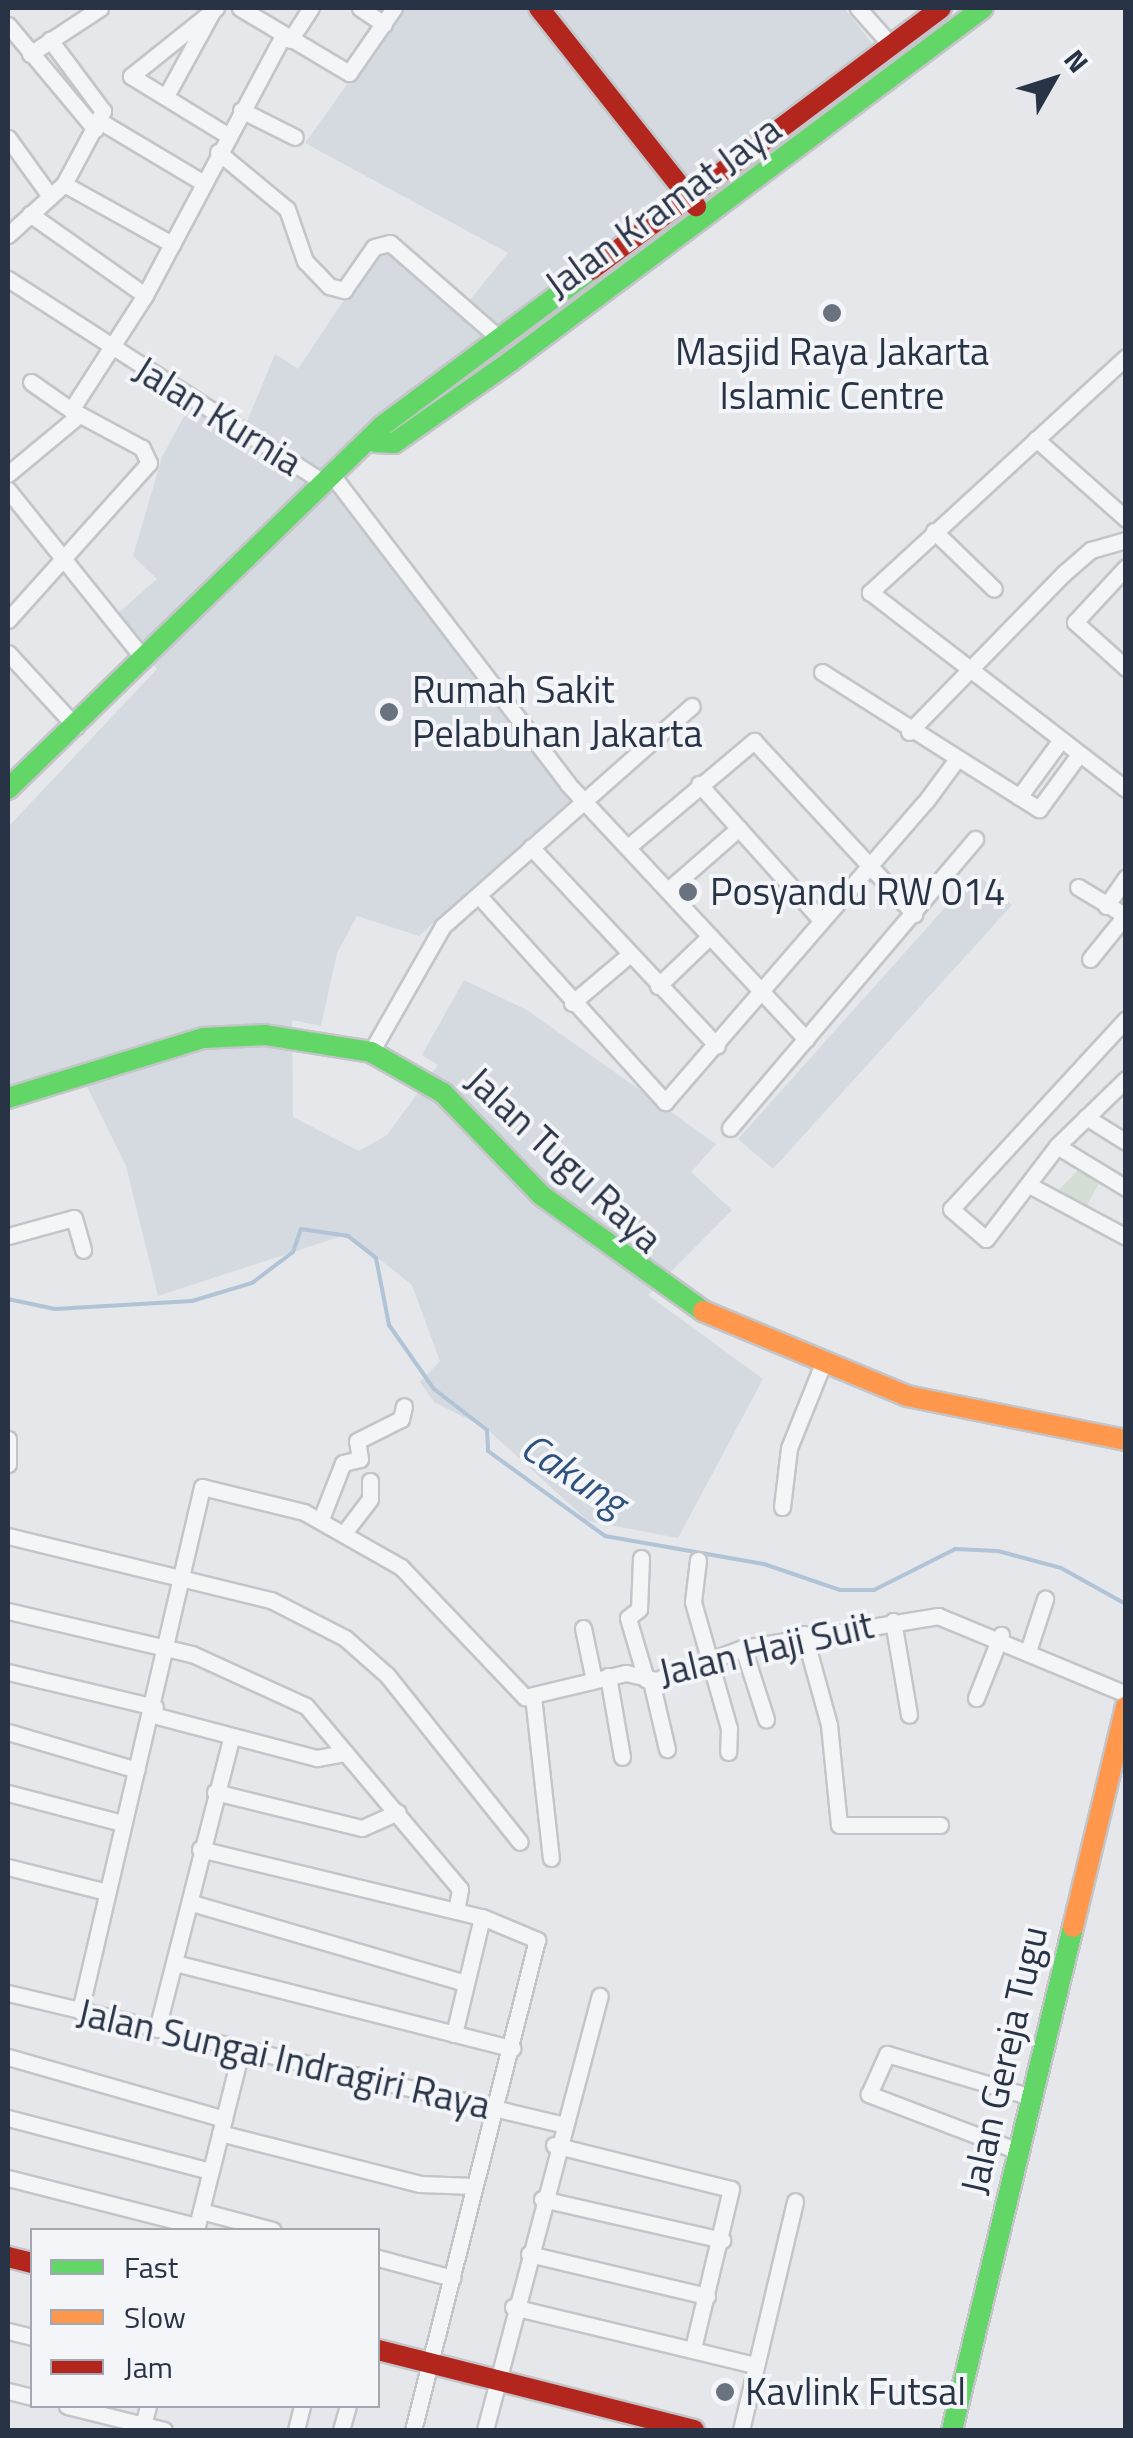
<!DOCTYPE html>
<style>
body{margin:0}
#map{position:relative;width:1133px;height:2438px;overflow:hidden;background:#e5e7ea;font-family:"Titillium Web",sans-serif}
div>[style]{position:absolute}
[style*='--x']{left:calc(var(--x)*1px);top:calc(var(--y)*1px);width:calc(var(--w)*1px);rotate:calc(var(--a)*1deg)}
.built>*{inset:0;background:#d5dae0}
.green>*{inset:0;background:#d5ded5}
.stream>*{height:4px;margin:-2px;padding:0 2px;transform-origin:2px;border-radius:2px;background:#b1c3d6}
.roads{filter:drop-shadow(2px 0 #c3c5c8) drop-shadow(-2px 0 #c3c5c8) drop-shadow(0 2px #c3c5c8) drop-shadow(0 -2px #c3c5c8)}
.street>*{height:15px;margin:-7.5px;padding:0 7.5px;transform-origin:7.5px;border-radius:7.5px;background:#f4f5f7}
.fast>*{height:20px;margin:-10px;padding:0 10px;transform-origin:10px;border-radius:10px;background:#63d668}
.slow>*{height:20px;margin:-10px;padding:0 10px;transform-origin:10px;border-radius:10px;background:#ff974d}
.jam>*{height:20px;margin:-10px;padding:0 10px;transform-origin:10px;border-radius:10px;background:#b3261e}
.dots>*{width:28px;height:28px;translate:-50% -50%;box-sizing:border-box;border:5px solid #f3f5f9;border-radius:50%}
span{translate:-50% -50%;white-space:nowrap;text-align:center;line-height:1.15;-webkit-text-stroke:8px #f3f5f9;paint-order:stroke}
.street-label{font-size:38px;color:#293346}
.poi-label{font-size:38px;color:#293346}
.left{translate:0 -50%;text-align:left}
.water-label{font-size:40px;color:#2f517d;font-style:italic}
.frame{position:absolute;inset:0;border:10px solid #293346;pointer-events:none}
.legend{position:absolute;left:30px;top:2228px;width:350px;height:180px;box-sizing:border-box;background:#f3f5f9;border:2px solid #a2a7b1;margin:0;padding:12px 18px;list-style:none;font-size:30px;color:#293346}
.legend li{display:flex;align-items:center;gap:20px;height:50px}
.legend b{width:50px;border:2px solid #a2a7b1}
.north{position:absolute;left:1003px;top:30px;width:100px;height:100px;-webkit-text-stroke:8px #f3f5f9;paint-order:stroke;rotate:51deg;font-size:28px;font-weight:700;line-height:40px;text-align:center;color:#293346}
.north::after{content:'';display:block;margin:auto;width:35px;height:45px;background:#293346;clip-path:polygon(50% 0,100% 100%,50% 72%,0 100%)}
</style>
<div id="map">
<div class="built">
<i style="clip-path:polygon(402px 8px,844px 8px,880px 53px,327px 467px,574px 802px,419px 936px,357px 916px,337px 953px,321px 1026px,292px 1020px,293px 1117px,359px 1151px,387px 1135px,438px 1065px,422px 1055px,464px 980px,527px 1010px,716px 1144px,691px 1172px,732px 1210px,648px 1295px,763px 1379px,678px 1538px,588px 1521px,486px 1428px,434px 1402px,420px 1382px,440px 1361px,412px 1285px,348px 1234px,158px 1296px,126px 1166px,77px 1066px,8px 1089px,8px 827px,157px 669px,109px 621px,157px 579px,133px 556px,162px 457px,194px 398px,244px 429px,275px 354px,298px 369px,385px 238px,466px 305px,508px 253px,305px 143px)"></i>
<i style="clip-path:polygon(976px 873px,1012px 905px,773px 1169px,738px 1139px)"></i>
</div>
<div class="green">
<i style="clip-path:polygon(1080px 1168px,1101px 1180px,1085px 1209px,1056px 1193px)"></i>
</div>
<div class="stream">
<i style="--x:8;--y:1299;--w:48;--a:12"></i>
<i style="--x:55;--y:1309;--w:137;--a:-3.3"></i>
<i style="--x:192;--y:1301;--w:63;--a:-16.7"></i>
<i style="--x:252;--y:1283;--w:51;--a:-37.1"></i>
<i style="--x:293;--y:1252;--w:24;--a:-71"></i>
<i style="--x:301;--y:1229;--w:48;--a:8.5"></i>
<i style="--x:348;--y:1236;--w:36;--a:38"></i>
<i style="--x:376;--y:1258;--w:68;--a:79"></i>
<i style="--x:389;--y:1325;--w:78;--a:54.9"></i>
<i style="--x:434;--y:1389;--w:67;--a:37.7"></i>
<i style="--x:487;--y:1430;--w:21;--a:87"></i>
<i style="--x:488;--y:1451;--w:145;--a:36"></i>
<i style="--x:605;--y:1536;--w:161;--a:10"></i>
<i style="--x:764;--y:1564;--w:80;--a:18.9"></i>
<i style="--x:840;--y:1590;--w:34;--a:0"></i>
<i style="--x:874;--y:1590;--w:91;--a:-26.8"></i>
<i style="--x:955;--y:1549;--w:43;--a:2.7"></i>
<i style="--x:998;--y:1551;--w:65;--a:15.1"></i>
<i style="--x:1061;--y:1568;--w:74;--a:29"></i>
</div>
<div class="roads">
<div class="street">
<i style="--x:216;--y:8;--w:109;--a:141.3"></i>
<i style="--x:131;--y:76;--w:113;--a:31.6"></i>
<i style="--x:240;--y:8;--w:127;--a:30.8"></i>
<i style="--x:349;--y:73;--w:79;--a:-55.3"></i>
<i style="--x:360;--y:8;--w:29;--a:34"></i>
<i style="--x:858;--y:8;--w:50;--a:48.3"></i>
<i style="--x:8;--y:25;--w:136;--a:50.1"></i>
<i style="--x:290;--y:40;--w:38;--a:-57"></i>
<i style="--x:30;--y:54;--w:84;--a:-33.3"></i>
<i style="--x:166;--y:96;--w:98;--a:-61.3"></i>
<i style="--x:241;--y:110;--w:60;--a:26.6"></i>
<i style="--x:98;--y:120;--w:121;--a:30.8"></i>
<i style="--x:8;--y:138;--w:72;--a:54.1"></i>
<i style="--x:218;--y:152;--w:89;--a:39.6"></i>
<i style="--x:287;--y:209;--w:55;--a:70.9"></i>
<i style="--x:305;--y:261;--w:35;--a:46"></i>
<i style="--x:329;--y:286;--w:16;--a:15"></i>
<i style="--x:344;--y:290;--w:52;--a:-55.1"></i>
<i style="--x:374;--y:247;--w:16;--a:-14"></i>
<i style="--x:390;--y:243;--w:147;--a:41.1"></i>
<i style="--x:64;--y:184;--w:124;--a:29.1"></i>
<i style="--x:30;--y:214;--w:141;--a:35.2"></i>
<i style="--x:8;--y:235;--w:76;--a:-42.3"></i>
<i style="--x:64;--y:184;--w:83;--a:-61.9"></i>
<i style="--x:103;--y:111;--w:89;--a:-126.7"></i>
<i style="--x:8;--y:279;--w:376;--a:32.8"></i>
<i style="--x:1126;--y:357;--w:348;--a:137.4"></i>
<i style="--x:870;--y:592;--w:323;--a:37.6"></i>
<i style="--x:31;--y:382;--w:49;--a:35"></i>
<i style="--x:1036;--y:439;--w:120;--a:41.6"></i>
<i style="--x:8;--y:474;--w:92;--a:-39.7"></i>
<i style="--x:332;--y:475;--w:389;--a:52.6"></i>
<i style="--x:568;--y:784;--w:349;--a:47"></i>
<i style="--x:8;--y:490;--w:217;--a:51.2"></i>
<i style="--x:934;--y:531;--w:83;--a:44"></i>
<i style="--x:1126;--y:567;--w:75;--a:132.8"></i>
<i style="--x:1075;--y:622;--w:69;--a:42"></i>
<i style="--x:8;--y:620;--w:211;--a:-48.1"></i>
<i style="--x:149;--y:463;--w:17;--a:-115"></i>
<i style="--x:142;--y:448;--w:81;--a:-151.8"></i>
<i style="--x:71;--y:410;--w:137;--a:-57.2"></i>
<i style="--x:145;--y:295;--w:293;--a:-62"></i>
<i style="--x:8;--y:653;--w:100;--a:47.4"></i>
<i style="--x:822;--y:672;--w:257;--a:32.3"></i>
<i style="--x:1039;--y:809;--w:64;--a:-53.8"></i>
<i style="--x:909;--y:732;--w:221;--a:-45.7"></i>
<i style="--x:1063;--y:574;--w:37;--a:-41"></i>
<i style="--x:1091;--y:550;--w:36;--a:-16"></i>
<i style="--x:699;--y:784;--w:183;--a:48.1"></i>
<i style="--x:1019;--y:797;--w:66;--a:-53.7"></i>
<i style="--x:926;--y:801;--w:47;--a:-53.6"></i>
<i style="--x:531;--y:847;--w:272;--a:46.9"></i>
<i style="--x:628;--y:847;--w:165;--a:-40.1"></i>
<i style="--x:754;--y:741;--w:236;--a:47.2"></i>
<i style="--x:1078;--y:887;--w:56;--a:31.1"></i>
<i style="--x:668;--y:890;--w:94;--a:-41.1"></i>
<i style="--x:479;--y:896;--w:278;--a:47.9"></i>
<i style="--x:665;--y:1102;--w:396;--a:-49.1"></i>
<i style="--x:1106;--y:906;--w:35;--a:-55"></i>
<i style="--x:1090;--y:959;--w:55;--a:-50.9"></i>
<i style="--x:658;--y:986;--w:72;--a:-43.9"></i>
<i style="--x:572;--y:1003;--w:76;--a:-40.2"></i>
<i style="--x:1126;--y:1019;--w:258;--a:132.6"></i>
<i style="--x:951;--y:1209;--w:46;--a:40.6"></i>
<i style="--x:986;--y:1239;--w:117;--a:-52.6"></i>
<i style="--x:1057;--y:1146;--w:96;--a:-44.2"></i>
<i style="--x:371;--y:1052;--w:145;--a:-60.3"></i>
<i style="--x:443;--y:926;--w:332;--a:-41.5"></i>
<i style="--x:1086;--y:1117;--w:47;--a:32"></i>
<i style="--x:730;--y:1128;--w:379;--a:-49.7"></i>
<i style="--x:1057;--y:1146;--w:81;--a:31.3"></i>
<i style="--x:1029;--y:1185;--w:110;--a:28.2"></i>
<i style="--x:8;--y:1236;--w:68;--a:-15.3"></i>
<i style="--x:74;--y:1218;--w:33;--a:74"></i>
<i style="--x:8;--y:1439;--w:25;--a:90"></i>
<i style="--x:782;--y:1507;--w:59;--a:-83.2"></i>
<i style="--x:789;--y:1448;--w:88;--a:-68.1"></i>
<i style="--x:321;--y:1519;--w:60;--a:-68.6"></i>
<i style="--x:343;--y:1463;--w:17;--a:-13"></i>
<i style="--x:360;--y:1459;--w:18;--a:-99"></i>
<i style="--x:357;--y:1441;--w:49;--a:-26.6"></i>
<i style="--x:401;--y:1419;--w:13;--a:-77"></i>
<i style="--x:344;--y:1533;--w:43;--a:-52.6"></i>
<i style="--x:370;--y:1499;--w:18;--a:-90"></i>
<i style="--x:8;--y:1536;--w:271;--a:13.7"></i>
<i style="--x:271;--y:1600;--w:83;--a:27.2"></i>
<i style="--x:345;--y:1638;--w:56;--a:41.4"></i>
<i style="--x:387;--y:1675;--w:213;--a:51.5"></i>
<i style="--x:641;--y:1558;--w:51;--a:92.2"></i>
<i style="--x:639;--y:1609;--w:14;--a:141"></i>
<i style="--x:628;--y:1618;--w:64;--a:73.6"></i>
<i style="--x:698;--y:1560;--w:42;--a:96.8"></i>
<i style="--x:693;--y:1602;--w:131;--a:74.1"></i>
<i style="--x:729;--y:1728;--w:24;--a:92"></i>
<i style="--x:8;--y:1611;--w:189;--a:13.2"></i>
<i style="--x:192;--y:1654;--w:125;--a:24.5"></i>
<i style="--x:306;--y:1706;--w:239;--a:49.9"></i>
<i style="--x:460;--y:1889;--w:22;--a:100"></i>
<i style="--x:893;--y:1621;--w:95;--a:80.3"></i>
<i style="--x:583;--y:1628;--w:53;--a:78.1"></i>
<i style="--x:804;--y:1634;--w:94;--a:74.6"></i>
<i style="--x:829;--y:1725;--w:100;--a:84.3"></i>
<i style="--x:839;--y:1825;--w:101;--a:0"></i>
<i style="--x:743;--y:1648;--w:75;--a:72.1"></i>
<i style="--x:1029;--y:1648;--w:52;--a:-71.9"></i>
<i style="--x:8;--y:1672;--w:151;--a:13.4"></i>
<i style="--x:608;--y:1676;--w:82;--a:80.2"></i>
<i style="--x:651;--y:1681;--w:70;--a:76.8"></i>
<i style="--x:533;--y:1696;--w:163;--a:83.7"></i>
<i style="--x:976;--y:1698;--w:68;--a:-68.4"></i>
<i style="--x:153;--y:1715;--w:170;--a:14.7"></i>
<i style="--x:317;--y:1758;--w:29;--a:-10"></i>
<i style="--x:8;--y:1732;--w:134;--a:16.4"></i>
<i style="--x:215;--y:1792;--w:151;--a:13.8"></i>
<i style="--x:362;--y:1828;--w:39;--a:-24"></i>
<i style="--x:8;--y:1793;--w:118;--a:14.7"></i>
<i style="--x:200;--y:1849;--w:290;--a:13.6"></i>
<i style="--x:482;--y:1917;--w:60;--a:22.7"></i>
<i style="--x:537;--y:1940;--w:505;--a:104.2"></i>
<i style="--x:8;--y:1867;--w:102;--a:14.2"></i>
<i style="--x:192;--y:1903;--w:284;--a:16.3"></i>
<i style="--x:175;--y:1963;--w:348;--a:14.2"></i>
<i style="--x:8;--y:1993;--w:568;--a:13.33"></i>
<i style="--x:80;--y:2011;--w:538;--a:-76.89"></i>
<i style="--x:202;--y:1487;--w:105;--a:13.8"></i>
<i style="--x:304;--y:1512;--w:112;--a:29.6"></i>
<i style="--x:401;--y:1567;--w:180;--a:46.4"></i>
<i style="--x:525;--y:1697;--w:104;--a:-13.4"></i>
<i style="--x:626;--y:1673;--w:31;--a:13"></i>
<i style="--x:656;--y:1680;--w:93;--a:-20.2"></i>
<i style="--x:743;--y:1648;--w:198;--a:-9.3"></i>
<i style="--x:938;--y:1616;--w:204;--a:22.5"></i>
<i style="--x:157;--y:2029;--w:300;--a:-75.7"></i>
<i style="--x:454;--y:2034;--w:120;--a:-76.5"></i>
<i style="--x:8;--y:2057;--w:225;--a:16"></i>
<i style="--x:8;--y:2118;--w:209;--a:14.7"></i>
<i style="--x:220;--y:2133;--w:206;--a:14.3"></i>
<i style="--x:420;--y:2184;--w:54;--a:2.1"></i>
<i style="--x:554;--y:2145;--w:182;--a:14"></i>
<i style="--x:731;--y:2189;--w:163;--a:103.4"></i>
<i style="--x:1018;--y:2151;--w:160;--a:-159.1"></i>
<i style="--x:869;--y:2094;--w:44;--a:-65.8"></i>
<i style="--x:887;--y:2054;--w:150;--a:16.6"></i>
<i style="--x:8;--y:2178;--w:195;--a:14.3"></i>
<i style="--x:542;--y:2199;--w:185;--a:12.8"></i>
<i style="--x:201;--y:2211;--w:74;--a:14.8"></i>
<i style="--x:196;--y:2230;--w:185;--a:-75.9"></i>
<i style="--x:529;--y:2254;--w:183;--a:13.3"></i>
<i style="--x:378;--y:2258;--w:77;--a:15.1"></i>
<i style="--x:513;--y:2307;--w:249;--a:13.5"></i>
<i style="--x:8;--y:2331;--w:25;--a:14"></i>
<i style="--x:8;--y:2391;--w:25;--a:14"></i>
<i style="--x:67;--y:2406;--w:100;--a:13.9"></i>
<i style="--x:142;--y:2430;--w:25;--a:-76"></i>
<i style="--x:296;--y:2430;--w:25;--a:-76"></i>
<i style="--x:341;--y:2430;--w:25;--a:-74"></i>
<i style="--x:485;--y:2430;--w:449;--a:-75.2"></i>
<i style="--x:741;--y:2430;--w:235;--a:-76.7"></i>
</div>
<div class="fast">
<i style="--x:375;--y:442;--w:19;--a:3"></i>
<i style="--x:394;--y:443;--w:143;--a:-35"></i>
<i style="--x:511;--y:361;--w:589;--a:-36.79"></i>
<i style="--x:8;--y:789;--w:521;--a:-44.14"></i>
<i style="--x:382;--y:426;--w:261;--a:-36.7"></i>
<i style="--x:8;--y:1098;--w:204;--a:-17.1"></i>
<i style="--x:203;--y:1038;--w:62;--a:-2.8"></i>
<i style="--x:265;--y:1035;--w:107;--a:9.1"></i>
<i style="--x:371;--y:1052;--w:83;--a:29.7"></i>
<i style="--x:443;--y:1093;--w:141;--a:46.1"></i>
<i style="--x:541;--y:1195;--w:199;--a:35.6"></i>
<i style="--x:952;--y:2430;--w:517;--a:-76.47"></i>
</div>
<div class="slow">
<i style="--x:703;--y:1311;--w:221;--a:22.6"></i>
<i style="--x:907;--y:1396;--w:223;--a:11.4"></i>
<i style="--x:1073;--y:1927;--w:227;--a:-76.5"></i>
</div>
<div class="jam">
<i style="--x:539;--y:8;--w:253;--a:51.6"></i>
<i style="--x:591;--y:270;--w:437;--a:-36.8"></i>
<i style="--x:8;--y:2257;--w:25;--a:14"></i>
<i style="--x:378;--y:2350;--w:326;--a:14.2"></i>
</div>
</div>
<div class="dots">
<i style="left:832px;top:313px;background:#6b727f"></i>
<i style="left:389px;top:712px;background:#6b727f"></i>
<i style="left:688px;top:892px;background:#6b727f"></i>
<i style="left:725px;top:2392px;background:#6b727f"></i>
</div>
<div class="street-label">
<span style="left:663px;top:207px;rotate:-36deg">Jalan Kramat Jaya</span>
<span style="left:218px;top:416px;rotate:32deg">Jalan Kurnia</span>
<span style="left:564px;top:1160px;rotate:43deg">Jalan Tugu Raya</span>
<span style="left:766px;top:1649px;rotate:-13deg">Jalan Haji Suit</span>
<span style="left:284px;top:2059px;rotate:13deg">Jalan Sungai Indragiri Raya</span>
<span style="left:1004px;top:2060px;rotate:-77deg">Jalan Gereja Tugu</span>
</div>
<div class="poi-label">
<span style="left:832px;top:374px">Masjid Raya Jakarta<br>Islamic Centre</span>
<span class="left" style="left:412px;top:712px">Rumah Sakit<br>Pelabuhan Jakarta</span>
<span class="left" style="left:710px;top:892px">Posyandu RW 014</span>
<span class="left" style="left:745px;top:2392px">Kavlink Futsal</span>
</div>
<div class="water-label">
<span style="left:574px;top:1474px;rotate:33deg">Cakung</span>
</div>
<div class="frame"></div>
<ul class="legend">
<li><b style="height:12px;background:#63d668"></b>Fast</li>
<li><b style="height:12px;background:#ff974d"></b>Slow</li>
<li><b style="height:12px;background:#b3261e"></b>Jam</li>
</ul>
<div class="north">N</div>
</div>
